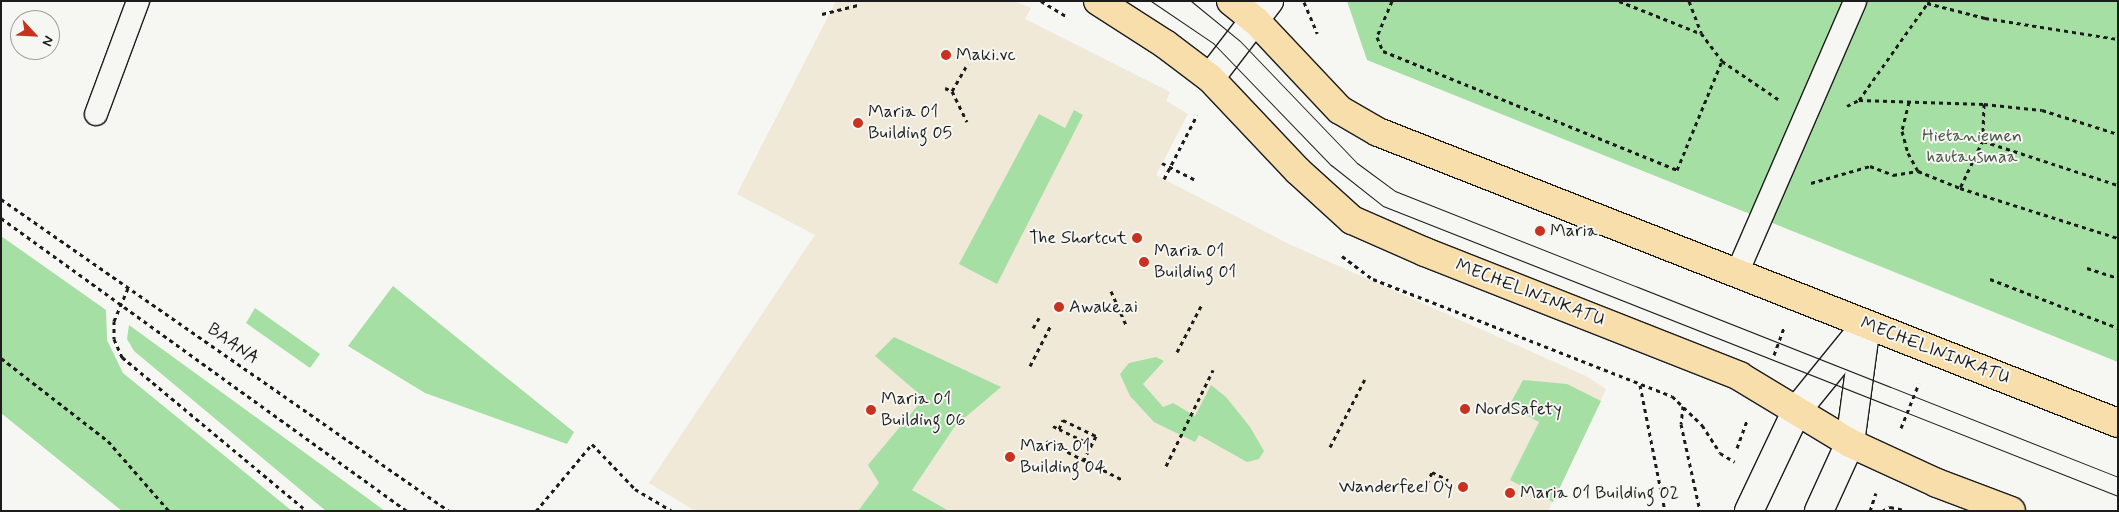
<!DOCTYPE html>
<style>
body{margin:0}
#map{position:relative;width:2119px;height:512px;overflow:hidden;background:#f6f6f2;font-family:Mynerve,sans-serif}
div>[style]{position:absolute}
[style*='--x']{left:calc(var(--x)*1px);top:calc(var(--y)*1px);width:calc(var(--w)*1px);rotate:calc(var(--a)*1deg)}
.built>*{inset:0;background:#f0e9d7}
.green>*{inset:0;background:#a5dfa4}
.path>*{height:3px;margin-top:-1.5px;transform-origin:0;background:repeating-linear-gradient(90deg,#1c1c1c 0 4px,transparent 0 8px)}
.roads{filter:drop-shadow(1px 0 #1c1c1c) drop-shadow(-1px 0 #1c1c1c) drop-shadow(0 1px #1c1c1c) drop-shadow(0 -1px #1c1c1c)}
.lane>*{height:22px;margin:-11px;padding:0 11px;transform-origin:11px;border-radius:11px;background:#f6f6f2}
.street>*{height:28px;margin:-14px;padding:0 14px;transform-origin:14px;border-radius:14px;background:#f6f6f2}
.secondary>*{height:28px;margin:-14px;padding:0 14px;transform-origin:14px;border-radius:14px;background:#f6f6f2}
.primary>*{height:28px;margin:-14px;padding:0 14px;transform-origin:14px;border-radius:14px;background:#f8deab}
.tram>*{height:1px;margin:-0.5px;padding:0 0.5px;transform-origin:0.5px;border-radius:0.5px;background:#1c1c1c}
.dots>*{width:14px;height:14px;translate:-50% -50%;box-sizing:border-box;border:2px solid #f6f6f2;border-radius:50%}
span{translate:-50% -50%;white-space:nowrap;text-align:center;line-height:1.15;-webkit-text-stroke:4px #f6f6f2;paint-order:stroke}
.poi-label{font-size:18px;color:#1c1c1c}
.left{translate:0 -50%;text-align:left}
.right{translate:-100% -50%;text-align:right}
.park-label{font-size:18px;color:#455645}
.street-label{font-size:18px;color:#1c1c1c}
.frame{position:absolute;inset:0;border:2px solid #1c1c1c;pointer-events:none}
.north{position:absolute;left:10px;top:10px;width:50px;height:50px;box-sizing:border-box;background:#f6f6f2;border:1px solid #9f9f9c;border-radius:50%;rotate:115deg;font-size:14px;font-weight:700;line-height:20px;text-align:center;color:#1c1c1c}
.north::after{content:'';display:block;margin:auto;width:18px;height:22px;background:#c8321e;clip-path:polygon(50% 0,100% 100%,50% 72%,0 100%)}
</style>
<div id="map">
<div class="built">
<i style="clip-path:polygon(836px 1px,1014px 1px,1031px 8px,1025px 19px,1170px 92px,1166px 101px,1188px 114px,1156px 175px,1289px 244px,1586px 376px,1606px 389px,1548px 511px,695px 511px,649px 483px,815px 235px,737px 194px)"></i>
</div>
<div class="green">
<i style="clip-path:polygon(1347px 1px,2118px 1px,2118px 362px,1367px 60px)"></i>
<i style="clip-path:polygon(1074px 110px,1083px 115px,997px 284px,959px 264px,1039px 114px,1065px 128px)"></i>
<i style="clip-path:polygon(1px 236px,106px 310px,107px 340px,123px 373px,292px 511px,122px 511px,1px 413px)"></i>
<i style="clip-path:polygon(393px 286px,574px 432px,567px 444px,425px 393px,348px 346px)"></i>
<i style="clip-path:polygon(255px 308px,320px 354px,310px 368px,246px 323px)"></i>
<i style="clip-path:polygon(129px 325px,385px 511px,326px 511px,134px 351px,127px 339px)"></i>
<i style="clip-path:polygon(894px 337px,1001px 387px,955px 426px,912px 490px,949px 511px,858px 511px,879px 483px,868px 465px,924px 398px,875px 356px)"></i>
<i style="clip-path:polygon(1156px 357px,1164px 361px,1143px 384px,1163px 407px,1173px 403px,1195px 416px,1211px 385px,1226px 397px,1250px 427px,1264px 451px,1259px 459px,1247px 462px,1199px 435px,1195px 442px,1154px 422px,1130px 396px,1120px 374px,1129px 363px)"></i>
<i style="clip-path:polygon(1523px 380px,1567px 384px,1601px 401px,1553px 502px,1510px 480px,1539px 422px,1509px 406px)"></i>
</div>
<div class="path">
<i style="--x:1041;--y:1;--w:29;--a:31"></i>
<i style="--x:1392;--y:1;--w:39;--a:113"></i>
<i style="--x:1377;--y:37;--w:15;--a:67"></i>
<i style="--x:1383;--y:51;--w:317;--a:22"></i>
<i style="--x:1677;--y:170;--w:118;--a:-67.6"></i>
<i style="--x:1619;--y:1;--w:87;--a:21.6"></i>
<i style="--x:1689;--y:1;--w:34;--a:69"></i>
<i style="--x:1701;--y:33;--w:35;--a:53"></i>
<i style="--x:1722;--y:61;--w:68;--a:34.2"></i>
<i style="--x:1304;--y:2;--w:34;--a:67"></i>
<i style="--x:1927;--y:3;--w:60;--a:14.5"></i>
<i style="--x:1985;--y:18;--w:135;--a:9"></i>
<i style="--x:822;--y:14;--w:37;--a:-14"></i>
<i style="--x:945;--y:88;--w:8;--a:23"></i>
<i style="--x:952;--y:91;--w:34;--a:64"></i>
<i style="--x:952;--y:91;--w:32;--a:-60"></i>
<i style="--x:1859;--y:100;--w:125;--a:1.8"></i>
<i style="--x:1984;--y:104;--w:36;--a:92"></i>
<i style="--x:1983;--y:140;--w:53;--a:115.6"></i>
<i style="--x:1909;--y:102;--w:30;--a:104"></i>
<i style="--x:1902;--y:131;--w:23;--a:75"></i>
<i style="--x:1908;--y:153;--w:21;--a:61"></i>
<i style="--x:1918;--y:171;--w:45;--a:22"></i>
<i style="--x:1960;--y:188;--w:166;--a:17.6"></i>
<i style="--x:1984;--y:104;--w:58;--a:5.9"></i>
<i style="--x:2042;--y:110;--w:80;--a:17.5"></i>
<i style="--x:1847;--y:106;--w:13;--a:-27"></i>
<i style="--x:1859;--y:100;--w:121;--a:-54.7"></i>
<i style="--x:1983;--y:141;--w:142;--a:18.1"></i>
<i style="--x:1162;--y:163;--w:39;--a:27"></i>
<i style="--x:1164;--y:179;--w:72;--a:-62.7"></i>
<i style="--x:1811;--y:183;--w:61;--a:-16.1"></i>
<i style="--x:1870;--y:166;--w:25;--a:21"></i>
<i style="--x:1893;--y:175;--w:25;--a:-9"></i>
<i style="--x:1;--y:199;--w:546;--a:34.85"></i>
<i style="--x:1;--y:218;--w:501;--a:35.82"></i>
<i style="--x:1342;--y:256;--w:39;--a:37"></i>
<i style="--x:1373;--y:279;--w:321;--a:21.4"></i>
<i style="--x:1672;--y:396;--w:42;--a:44"></i>
<i style="--x:1702;--y:425;--w:33;--a:57"></i>
<i style="--x:1720;--y:453;--w:17;--a:31"></i>
<i style="--x:2087;--y:268;--w:33;--a:18"></i>
<i style="--x:1990;--y:279;--w:137;--a:20.9"></i>
<i style="--x:128;--y:288;--w:36;--a:113"></i>
<i style="--x:114;--y:321;--w:18;--a:90"></i>
<i style="--x:114;--y:339;--w:20;--a:66"></i>
<i style="--x:122;--y:357;--w:241;--a:39.8"></i>
<i style="--x:1111;--y:291;--w:37;--a:66"></i>
<i style="--x:1033;--y:328;--w:12;--a:-59"></i>
<i style="--x:1177;--y:352;--w:52;--a:-62.4"></i>
<i style="--x:1774;--y:355;--w:29;--a:-70"></i>
<i style="--x:1;--y:358;--w:135;--a:37.8"></i>
<i style="--x:108;--y:441;--w:93;--a:48.9"></i>
<i style="--x:1030;--y:366;--w:46;--a:-62.9"></i>
<i style="--x:1640;--y:385;--w:128;--a:78.8"></i>
<i style="--x:1683;--y:406;--w:18;--a:96"></i>
<i style="--x:1681;--y:424;--w:89;--a:77.7"></i>
<i style="--x:1053;--y:426;--w:7;--a:27"></i>
<i style="--x:1059;--y:429;--w:10;--a:-66"></i>
<i style="--x:1063;--y:420;--w:37;--a:26"></i>
<i style="--x:1096;--y:436;--w:27;--a:117"></i>
<i style="--x:1901;--y:428;--w:48;--a:-68.2"></i>
<i style="--x:1059;--y:429;--w:37;--a:26"></i>
<i style="--x:1046;--y:441;--w:86;--a:26.9"></i>
<i style="--x:1330;--y:447;--w:76;--a:-62.8"></i>
<i style="--x:1737;--y:448;--w:29;--a:-70"></i>
<i style="--x:1166;--y:466;--w:107;--a:-63.9"></i>
<i style="--x:1424;--y:491;--w:21;--a:-67"></i>
<i style="--x:1432;--y:472;--w:18;--a:27"></i>
<i style="--x:536;--y:511;--w:87;--a:-50.1"></i>
<i style="--x:592;--y:444;--w:62;--a:46.3"></i>
<i style="--x:635;--y:489;--w:43;--a:30.7"></i>
<i style="--x:1870;--y:511;--w:19;--a:-72"></i>
<i style="--x:1882;--y:511;--w:9;--a:-27"></i>
<i style="--x:1890;--y:507;--w:15;--a:11"></i>
</div>
<div class="roads">
<div class="lane">
<i style="--x:96;--y:114;--w:121;--a:-69.6"></i>
<i style="--x:1737;--y:273;--w:296;--a:-66.5"></i>
</div>
<div class="street">
<i style="--x:1210;--y:78;--w:97;--a:-52.5"></i>
</div>
<div class="secondary">
<i style="--x:1749;--y:511;--w:112;--a:-64.6"></i>
<i style="--x:1797;--y:410;--w:109;--a:-50.9"></i>
<i style="--x:1819;--y:511;--w:75;--a:-65.5"></i>
<i style="--x:1850;--y:443;--w:119;--a:-82.3"></i>
</div>
<div class="primary">
<i style="--x:1098;--y:1;--w:80;--a:32.7"></i>
<i style="--x:1165;--y:44;--w:56;--a:37.1"></i>
<i style="--x:1210;--y:78;--w:128;--a:46.6"></i>
<i style="--x:1298;--y:171;--w:73;--a:42.2"></i>
<i style="--x:1352;--y:220;--w:80;--a:23.7"></i>
<i style="--x:1425;--y:252;--w:338;--a:21.5"></i>
<i style="--x:1739;--y:376;--w:130;--a:31.1"></i>
<i style="--x:1850;--y:443;--w:96;--a:24.7"></i>
<i style="--x:1937;--y:483;--w:79;--a:20.7"></i>
<i style="--x:1231;--y:1;--w:32;--a:39"></i>
<i style="--x:1256;--y:21;--w:122;--a:46.7"></i>
<i style="--x:1340;--y:110;--w:44;--a:30.1"></i>
<i style="--x:1378;--y:132;--w:795;--a:21.47"></i>
</div>
</div>
<div class="tram">
<i style="--x:1151;--y:1;--w:75;--a:34.1"></i>
<i style="--x:1213;--y:43;--w:170;--a:46"></i>
<i style="--x:1331;--y:165;--w:66;--a:38.3"></i>
<i style="--x:1383;--y:206;--w:790;--a:21.53"></i>
<i style="--x:1191;--y:1;--w:63;--a:39.2"></i>
<i style="--x:1240;--y:41;--w:169;--a:46.2"></i>
<i style="--x:1357;--y:163;--w:47;--a:36.4"></i>
<i style="--x:1395;--y:191;--w:778;--a:21.58"></i>
</div>
<div class="dots">
<i style="left:946px;top:55px;background:#c8321e"></i>
<i style="left:858px;top:123px;background:#c8321e"></i>
<i style="left:1540px;top:231px;background:#c8321e"></i>
<i style="left:1137px;top:238px;background:#c8321e"></i>
<i style="left:1144px;top:262px;background:#c8321e"></i>
<i style="left:1059px;top:307px;background:#c8321e"></i>
<i style="left:1465px;top:409px;background:#c8321e"></i>
<i style="left:871px;top:410px;background:#c8321e"></i>
<i style="left:1010px;top:457px;background:#c8321e"></i>
<i style="left:1463px;top:487px;background:#c8321e"></i>
<i style="left:1510px;top:493px;background:#c8321e"></i>
</div>
<div class="poi-label">
<span class="left" style="left:956px;top:55px">Maki.vc</span>
<span class="left" style="left:868px;top:123px">Maria 01<br>Building 05</span>
<span class="left" style="left:1550px;top:231px">Maria</span>
<span class="right" style="left:1127px;top:238px">The Shortcut</span>
<span class="left" style="left:1154px;top:262px">Maria 01<br>Building 01</span>
<span class="left" style="left:1069px;top:307px">Awake.ai</span>
<span class="left" style="left:881px;top:410px">Maria 01<br>Building 06</span>
<span class="left" style="left:1475px;top:409px">NordSafety</span>
<span class="left" style="left:1020px;top:457px">Maria 01<br>Building 04</span>
<span class="right" style="left:1453px;top:487px">Wanderfeel Oy</span>
<span class="left" style="left:1520px;top:493px">Maria 01 Building 02</span>
</div>
<div class="park-label">
<span style="left:1972px;top:147px">Hietaniemen<br>hautausmaa</span>
</div>
<div class="street-label">
<span style="left:1530px;top:293px;rotate:21deg">MECHELININKATU</span>
<span style="left:233px;top:344px;rotate:35deg">BAANA</span>
<span style="left:1935px;top:351px;rotate:21deg">MECHELININKATU</span>
</div>
<div class="frame"></div>
<div class="north">N</div>
</div>
